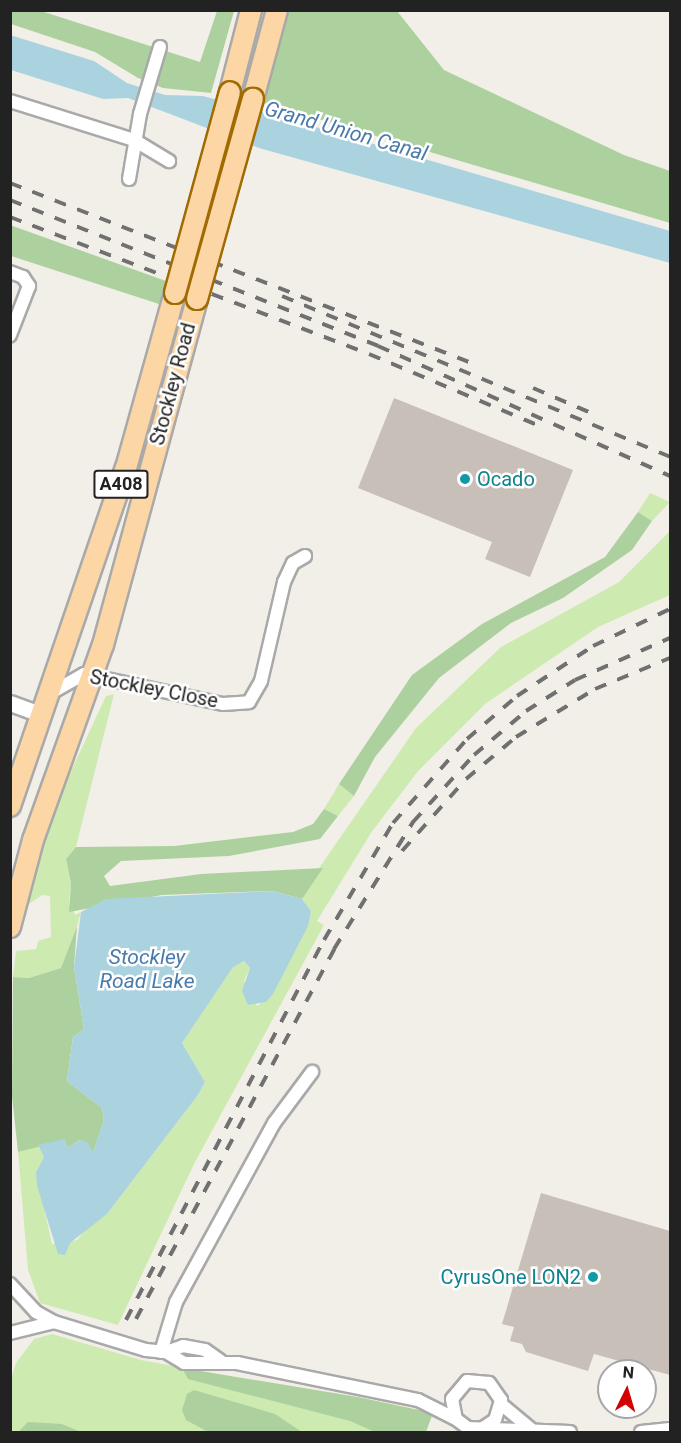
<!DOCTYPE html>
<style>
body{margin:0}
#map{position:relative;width:681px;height:1443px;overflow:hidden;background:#f2efe9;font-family:Roboto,sans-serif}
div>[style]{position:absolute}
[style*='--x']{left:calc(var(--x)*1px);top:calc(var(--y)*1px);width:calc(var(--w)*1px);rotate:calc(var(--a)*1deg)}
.grass>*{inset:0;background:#cdebb0}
.forest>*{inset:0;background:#add19e}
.water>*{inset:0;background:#aad3df}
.building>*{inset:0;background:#c7bfb8}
.roads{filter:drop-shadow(2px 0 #a9a9a9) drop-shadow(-2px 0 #a9a9a9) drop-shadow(0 2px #a9a9a9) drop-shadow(0 -2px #a9a9a9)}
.minor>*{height:12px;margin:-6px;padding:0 6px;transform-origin:6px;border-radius:6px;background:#fff}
.tertiary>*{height:15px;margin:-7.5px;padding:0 7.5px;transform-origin:7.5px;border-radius:7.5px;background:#fff}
.primary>*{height:20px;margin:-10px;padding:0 10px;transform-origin:10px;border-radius:10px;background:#fcd6a4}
.rail>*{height:4px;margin-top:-2px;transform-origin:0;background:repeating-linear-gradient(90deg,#707070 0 12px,transparent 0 24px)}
.bridges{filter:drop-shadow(2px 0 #a06b00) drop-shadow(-2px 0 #a06b00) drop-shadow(0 2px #a06b00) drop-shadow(0 -2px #a06b00)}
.primary-bridge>*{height:20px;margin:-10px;padding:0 10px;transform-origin:10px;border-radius:10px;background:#fcd6a4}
.dots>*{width:16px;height:16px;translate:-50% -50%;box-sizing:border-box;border:3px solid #fff;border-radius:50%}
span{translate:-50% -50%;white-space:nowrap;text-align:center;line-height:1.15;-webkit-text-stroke:5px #fff;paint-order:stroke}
.shield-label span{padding:2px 4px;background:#fff;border:2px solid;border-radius:4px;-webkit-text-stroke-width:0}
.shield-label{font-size:18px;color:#222;font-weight:700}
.street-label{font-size:20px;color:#222}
.culture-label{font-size:20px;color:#0d838f}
.left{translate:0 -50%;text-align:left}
.right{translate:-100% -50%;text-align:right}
.water-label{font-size:21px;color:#4a7aab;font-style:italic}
.frame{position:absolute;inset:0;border:12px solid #222;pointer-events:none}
.north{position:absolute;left:597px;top:1359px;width:60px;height:60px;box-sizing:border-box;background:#fff;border:2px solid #a7a7a7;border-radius:50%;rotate:5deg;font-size:16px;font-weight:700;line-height:24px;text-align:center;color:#222}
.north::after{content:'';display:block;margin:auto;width:21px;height:27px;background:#d40000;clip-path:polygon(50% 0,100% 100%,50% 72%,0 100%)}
</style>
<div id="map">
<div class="grass">
<i style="clip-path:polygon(650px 493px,670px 502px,652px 521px,638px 512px)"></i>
<i style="clip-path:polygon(670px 531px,670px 595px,598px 627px,485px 704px,418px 771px,371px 833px,317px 921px,324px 925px,194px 1164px,118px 1325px,40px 1303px,28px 1270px,18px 1152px,38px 1145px,44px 1157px,36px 1172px,52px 1244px,77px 1240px,95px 1219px,107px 1214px,198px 1095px,205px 1082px,182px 1043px,233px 966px,244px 961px,250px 968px,244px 981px,257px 1006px,273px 994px,311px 911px,302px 899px,308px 884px,416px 728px,501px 647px,619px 582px)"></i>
<i style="clip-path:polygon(114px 694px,76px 847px,66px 859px,71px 883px,69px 902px,75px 915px,81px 912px,77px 926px,61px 968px,29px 978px,13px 977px,16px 951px,36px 949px,38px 941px,51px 937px,50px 896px,42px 895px,26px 906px,30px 883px,65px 784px,106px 696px)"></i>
<i style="clip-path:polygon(339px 784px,354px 796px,338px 816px,324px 809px)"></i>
<i style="clip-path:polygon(52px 1334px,141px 1360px,212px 1373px,426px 1432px,11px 1432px,11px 1379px,16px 1363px,34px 1339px)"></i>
</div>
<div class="forest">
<i style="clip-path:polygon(11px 11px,41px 11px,200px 62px,217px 11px,234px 11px,211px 93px,163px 88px,138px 78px,95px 52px,11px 24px)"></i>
<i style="clip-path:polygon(286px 11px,397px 11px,444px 70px,624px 155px,670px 171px,670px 223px,261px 102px)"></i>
<i style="clip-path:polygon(10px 225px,166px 281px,159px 304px,11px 256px)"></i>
<i style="clip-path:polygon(638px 512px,652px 521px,632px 550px,563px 598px,511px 623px,439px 678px,375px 757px,354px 796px,339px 784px,412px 675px,482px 624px,605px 557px)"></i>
<i style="clip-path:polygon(324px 809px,338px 816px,320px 839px,229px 856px,121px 861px,104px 876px,110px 886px,201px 874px,323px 868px,302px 899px,273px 891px,162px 895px,69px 912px,71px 883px,66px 859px,76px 847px,174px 846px,293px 832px,313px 824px)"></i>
<i style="clip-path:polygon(77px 926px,74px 967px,84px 1029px,73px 1037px,67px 1081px,102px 1108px,104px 1120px,93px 1153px,80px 1140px,67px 1148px,65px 1140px,18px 1152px,12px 1096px,13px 977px,29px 978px,61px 968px)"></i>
<i style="clip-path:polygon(182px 1368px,358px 1397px,433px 1413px,426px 1432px,375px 1432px,350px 1421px,188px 1379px)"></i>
<i style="clip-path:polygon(194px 1390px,275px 1414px,302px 1432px,208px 1432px,186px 1420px,182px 1410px,187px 1394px)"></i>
<i style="clip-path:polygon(28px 1422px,62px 1424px,81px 1432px,18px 1432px)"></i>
</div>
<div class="water">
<i style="clip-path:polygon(10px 35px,94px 61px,127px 83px,165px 95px,203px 96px,285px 118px,670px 231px,670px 263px,259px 148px,128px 98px,103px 99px,11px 70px)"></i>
<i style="clip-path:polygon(273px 891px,302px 899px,311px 911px,308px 926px,273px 994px,266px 1002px,248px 1005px,242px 991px,250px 968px,244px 961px,233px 967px,182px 1043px,205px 1082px,198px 1095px,107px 1214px,70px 1243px,65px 1255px,58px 1254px,37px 1186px,36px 1172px,44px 1157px,38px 1145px,65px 1139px,67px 1148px,80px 1140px,87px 1142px,93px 1152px,104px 1120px,102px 1108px,67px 1081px,73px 1037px,84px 1029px,74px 967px,81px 912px,106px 899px)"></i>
</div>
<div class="building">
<i style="clip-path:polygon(394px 398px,573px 470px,530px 577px,485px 559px,492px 542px,358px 488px)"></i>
<i style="clip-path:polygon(541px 1193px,670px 1231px,670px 1375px,594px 1354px,588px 1371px,526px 1352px,522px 1344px,510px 1341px,514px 1327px,502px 1324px)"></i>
</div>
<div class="roads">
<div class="minor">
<i style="--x:10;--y:101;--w:130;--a:17.5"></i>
<i style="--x:134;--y:140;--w:41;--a:31"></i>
<i style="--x:129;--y:179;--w:66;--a:-80.4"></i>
<i style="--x:140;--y:114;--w:70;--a:-73.4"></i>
<i style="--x:10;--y:272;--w:14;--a:21"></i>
<i style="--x:23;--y:277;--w:11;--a:56"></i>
<i style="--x:29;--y:286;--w:53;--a:111.2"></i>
<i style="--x:49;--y:694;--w:40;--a:-29.7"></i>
<i style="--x:84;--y:674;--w:142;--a:12.2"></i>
<i style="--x:223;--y:704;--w:26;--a:-4"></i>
<i style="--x:249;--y:702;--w:24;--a:-60"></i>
<i style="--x:261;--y:681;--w:102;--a:-76.9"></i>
<i style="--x:284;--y:582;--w:21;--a:-65"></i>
<i style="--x:293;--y:563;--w:14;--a:-30"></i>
<i style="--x:10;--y:1284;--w:38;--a:47"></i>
<i style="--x:36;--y:1312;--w:21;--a:29"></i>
<i style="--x:54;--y:1322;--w:96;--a:16.9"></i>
<i style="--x:146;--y:1350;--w:20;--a:6"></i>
<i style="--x:166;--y:1352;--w:18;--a:-19"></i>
<i style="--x:183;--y:1346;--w:22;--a:10"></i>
<i style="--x:205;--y:1350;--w:19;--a:35"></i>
<i style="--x:10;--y:1333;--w:45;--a:-14"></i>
<i style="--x:161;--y:1352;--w:52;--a:-73.3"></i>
<i style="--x:176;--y:1302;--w:204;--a:-61.3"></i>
<i style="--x:274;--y:1123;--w:64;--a:-53.3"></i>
<i style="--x:166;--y:1352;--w:21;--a:31"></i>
<i style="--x:184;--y:1363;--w:53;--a:0"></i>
<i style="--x:237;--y:1363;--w:185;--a:11.6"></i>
<i style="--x:418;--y:1400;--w:42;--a:26.6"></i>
<i style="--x:501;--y:1404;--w:40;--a:40"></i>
<i style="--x:483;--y:1428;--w:14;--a:-34"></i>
<i style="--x:495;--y:1420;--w:21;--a:-73"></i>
<i style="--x:501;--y:1400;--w:21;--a:-125"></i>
<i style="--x:489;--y:1383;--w:22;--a:-175"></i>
<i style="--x:467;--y:1381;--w:23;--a:130"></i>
<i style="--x:452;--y:1399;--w:20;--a:79"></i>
<i style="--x:456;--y:1419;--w:15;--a:37"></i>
<i style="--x:468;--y:1428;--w:102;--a:2.2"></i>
<i style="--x:641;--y:1432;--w:29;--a:-6"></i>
</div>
<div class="tertiary">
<i style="--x:10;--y:703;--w:32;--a:20"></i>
</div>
<div class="primary">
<i style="--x:230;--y:92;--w:85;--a:-75.6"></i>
<i style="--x:253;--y:99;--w:92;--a:-74.9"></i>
<i style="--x:10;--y:806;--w:357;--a:-71.1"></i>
<i style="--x:126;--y:468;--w:182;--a:-74.4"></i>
<i style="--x:10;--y:927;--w:90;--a:-75.2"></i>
<i style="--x:33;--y:840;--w:207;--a:-70.3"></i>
<i style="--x:103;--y:645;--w:359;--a:-74.8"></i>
</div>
</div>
<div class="rail">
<i style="--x:10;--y:183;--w:493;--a:21.3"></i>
<i style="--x:10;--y:200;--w:396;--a:21.6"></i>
<i style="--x:378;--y:346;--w:320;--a:24"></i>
<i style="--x:10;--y:217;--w:384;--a:20.9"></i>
<i style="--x:369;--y:354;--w:190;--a:22.9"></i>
<i style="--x:282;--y:296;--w:420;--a:22.5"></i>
<i style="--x:533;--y:388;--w:63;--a:23.3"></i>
<i style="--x:402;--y:851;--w:96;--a:-48.4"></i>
<i style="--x:466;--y:779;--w:65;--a:-40"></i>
<i style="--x:516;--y:737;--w:92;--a:-31.3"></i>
<i style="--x:595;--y:689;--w:81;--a:-22.5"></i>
<i style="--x:136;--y:1319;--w:420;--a:-61.8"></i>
<i style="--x:334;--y:949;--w:150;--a:-58.1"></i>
<i style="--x:413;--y:822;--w:91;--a:-47.7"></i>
<i style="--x:474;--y:755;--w:68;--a:-40.2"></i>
<i style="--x:526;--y:711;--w:58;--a:-32.3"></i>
<i style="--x:575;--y:680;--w:104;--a:-23.9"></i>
<i style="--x:126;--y:1320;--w:428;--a:-62.5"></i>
<i style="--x:324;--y:940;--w:136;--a:-59.5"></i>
<i style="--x:393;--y:823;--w:112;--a:-48.6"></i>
<i style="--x:467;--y:739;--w:66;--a:-40.7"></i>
<i style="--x:517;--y:696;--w:91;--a:-33.3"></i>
<i style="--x:593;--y:646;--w:85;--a:-25.7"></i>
</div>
<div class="bridges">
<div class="primary-bridge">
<i style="--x:175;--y:293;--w:208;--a:-74.7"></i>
<i style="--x:197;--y:299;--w:208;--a:-74.4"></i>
</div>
</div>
<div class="dots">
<i style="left:465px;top:479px;background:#0f9aa8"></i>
<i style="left:593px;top:1277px;background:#0f9aa8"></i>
</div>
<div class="shield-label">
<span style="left:121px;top:484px">A408</span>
</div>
<div class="street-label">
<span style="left:173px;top:384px;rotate:-75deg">Stockley Road</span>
<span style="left:154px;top:689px;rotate:11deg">Stockley Close</span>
</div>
<div class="culture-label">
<span class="left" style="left:477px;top:479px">Ocado</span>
<span class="right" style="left:581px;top:1277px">CyrusOne LON2</span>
</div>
<div class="water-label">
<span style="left:346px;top:131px;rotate:16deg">Grand Union Canal</span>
<span style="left:147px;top:969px">Stockley<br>Road Lake</span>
</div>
<div class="frame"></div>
<div class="north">N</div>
</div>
